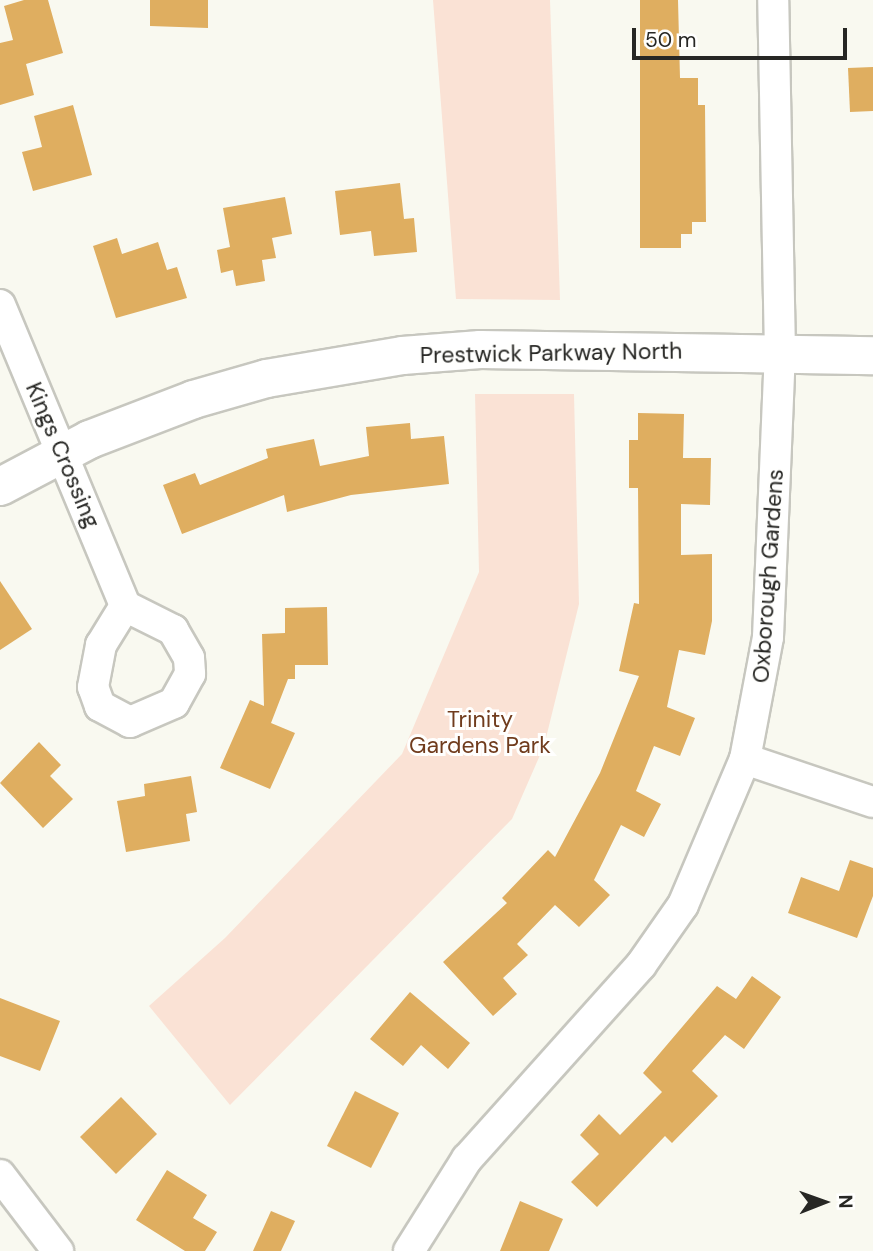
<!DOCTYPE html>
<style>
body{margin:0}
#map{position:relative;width:873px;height:1251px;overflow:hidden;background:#f9f9f0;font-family:"DM Sans",sans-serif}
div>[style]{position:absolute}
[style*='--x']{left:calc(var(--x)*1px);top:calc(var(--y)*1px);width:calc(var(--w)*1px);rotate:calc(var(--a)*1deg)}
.green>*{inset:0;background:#fae2d5}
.building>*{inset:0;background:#dfae60}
.roads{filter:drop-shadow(2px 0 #c7c7bf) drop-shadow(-2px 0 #c7c7bf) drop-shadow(0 2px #c7c7bf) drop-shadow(0 -2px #c7c7bf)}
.minor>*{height:30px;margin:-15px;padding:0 15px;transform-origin:15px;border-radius:15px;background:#fff}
.tertiary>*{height:37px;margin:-18.5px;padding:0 18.5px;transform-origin:18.5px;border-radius:18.5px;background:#fff}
span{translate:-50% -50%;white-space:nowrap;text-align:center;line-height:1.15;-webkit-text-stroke:6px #fffffe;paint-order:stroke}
.street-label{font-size:23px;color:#272724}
.park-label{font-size:23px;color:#703c1d}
.north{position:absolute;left:789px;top:1167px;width:70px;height:70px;-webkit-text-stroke:5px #fffffe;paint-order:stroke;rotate:89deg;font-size:19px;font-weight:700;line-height:28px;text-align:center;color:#272724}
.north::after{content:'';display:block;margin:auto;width:24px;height:32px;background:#272724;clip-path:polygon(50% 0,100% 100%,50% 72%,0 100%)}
.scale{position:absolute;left:632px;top:28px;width:215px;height:32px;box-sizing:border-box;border:4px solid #272724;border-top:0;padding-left:9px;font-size:21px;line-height:24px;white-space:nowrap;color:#272724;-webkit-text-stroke:5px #fffffe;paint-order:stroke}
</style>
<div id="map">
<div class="green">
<i style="clip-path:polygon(433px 0,550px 0,560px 300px,456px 299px)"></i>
<i style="clip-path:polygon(475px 394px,574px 394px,579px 604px,544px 746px,512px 819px,230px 1105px,149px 1006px,225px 938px,402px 754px,479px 572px)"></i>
</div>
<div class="building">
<i style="clip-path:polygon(24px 0,48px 0,63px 53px,26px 64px,34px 95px,0 105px,0 43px,13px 40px,4px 6px)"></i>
<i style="clip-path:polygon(150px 0,208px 0,208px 28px,150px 26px)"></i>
<i style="clip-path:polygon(640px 0,678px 0,680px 78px,698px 78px,698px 105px,705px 105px,706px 222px,692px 222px,692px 234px,681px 234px,681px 248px,640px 248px)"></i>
<i style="clip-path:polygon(873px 67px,873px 111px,850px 112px,848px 68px)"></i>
<i style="clip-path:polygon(73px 105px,92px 175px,33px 191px,22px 152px,42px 147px,34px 116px)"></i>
<i style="clip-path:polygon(400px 183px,404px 219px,414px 218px,417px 252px,374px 256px,371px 231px,340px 235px,335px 191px)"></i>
<i style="clip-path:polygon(285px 197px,292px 234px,272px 238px,276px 258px,262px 260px,265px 281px,236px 286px,233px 270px,221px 273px,217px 250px,230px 247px,223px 208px)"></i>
<i style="clip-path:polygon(117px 238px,122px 254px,158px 242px,167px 270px,177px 267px,187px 298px,116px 318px,93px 246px)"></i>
<i style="clip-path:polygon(638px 413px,684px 414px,683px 458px,711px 458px,710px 505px,681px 504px,681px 555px,712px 554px,712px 621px,705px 655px,679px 650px,667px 707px,695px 718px,680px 756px,654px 746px,636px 791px,661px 804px,644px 837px,621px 825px,594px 880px,610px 895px,579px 927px,555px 905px,517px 944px,528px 955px,503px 978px,517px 994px,493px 1016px,443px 962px,507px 903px,502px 898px,548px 850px,555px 857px,600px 773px,639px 676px,619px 671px,634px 603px,639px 604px,638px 488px,629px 488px,629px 440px,638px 440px)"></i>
<i style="clip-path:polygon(410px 423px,411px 439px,444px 436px,449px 484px,351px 495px,287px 512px,284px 495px,182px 534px,163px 485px,195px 473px,200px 485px,268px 458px,266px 449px,314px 439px,320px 466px,369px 456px,366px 427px)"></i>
<i style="clip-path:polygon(0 581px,32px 629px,0 650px)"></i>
<i style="clip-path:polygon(327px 607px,328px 665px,295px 665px,295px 679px,288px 679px,271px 723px,295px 733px,270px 789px,220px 768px,250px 700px,264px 706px,262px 634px,285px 633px,285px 608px)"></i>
<i style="clip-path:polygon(39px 742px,61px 765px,50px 776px,73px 799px,43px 828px,0 783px)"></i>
<i style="clip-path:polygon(191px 776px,197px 812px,186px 814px,190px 841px,126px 852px,117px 801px,145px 796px,144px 784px)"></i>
<i style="clip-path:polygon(850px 860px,873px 868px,873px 896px,857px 938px,788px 913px,801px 877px,839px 891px)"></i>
<i style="clip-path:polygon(752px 976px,781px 997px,744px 1049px,725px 1035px,692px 1071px,718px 1096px,672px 1143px,665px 1136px,597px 1207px,571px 1182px,599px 1154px,580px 1135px,599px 1114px,620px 1135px,662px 1092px,643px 1073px,717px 986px,736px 999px)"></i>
<i style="clip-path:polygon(410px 992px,470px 1043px,448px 1069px,421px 1045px,403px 1066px,370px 1039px)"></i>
<i style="clip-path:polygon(0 998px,60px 1021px,40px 1071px,0 1056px)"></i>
<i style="clip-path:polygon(355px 1091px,399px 1113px,371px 1168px,327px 1146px)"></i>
<i style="clip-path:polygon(121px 1097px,157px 1134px,116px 1174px,80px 1137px)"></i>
<i style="clip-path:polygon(167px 1170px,207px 1195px,193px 1218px,217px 1232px,205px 1251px,185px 1251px,136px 1220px)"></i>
<i style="clip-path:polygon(520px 1201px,563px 1219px,549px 1251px,500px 1251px)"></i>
<i style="clip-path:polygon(271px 1211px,295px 1221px,281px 1251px,253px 1251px)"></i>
</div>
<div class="roads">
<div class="minor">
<i style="--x:0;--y:305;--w:326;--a:67.4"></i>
<i style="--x:125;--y:606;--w:54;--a:26.6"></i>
<i style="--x:173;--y:630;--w:32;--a:60"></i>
<i style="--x:189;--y:658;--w:16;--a:86"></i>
<i style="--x:190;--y:674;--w:33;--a:119"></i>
<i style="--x:174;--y:703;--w:48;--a:156.6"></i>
<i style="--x:130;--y:722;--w:34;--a:-152"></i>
<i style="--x:100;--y:706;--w:20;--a:-110"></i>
<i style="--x:93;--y:687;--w:43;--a:-79.2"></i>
<i style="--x:101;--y:645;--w:46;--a:-58.4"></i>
<i style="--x:745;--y:759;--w:135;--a:18.6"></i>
<i style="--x:0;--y:1175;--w:96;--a:52.7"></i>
<i style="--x:409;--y:1251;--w:109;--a:-57.8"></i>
<i style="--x:467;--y:1159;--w:261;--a:-48.1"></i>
<i style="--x:641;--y:965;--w:73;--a:-55"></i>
<i style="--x:683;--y:905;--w:159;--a:-67"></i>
<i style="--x:745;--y:759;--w:124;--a:-79.3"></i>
<i style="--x:768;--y:637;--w:284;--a:-87.6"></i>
<i style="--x:780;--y:353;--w:353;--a:-91.1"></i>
</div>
<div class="tertiary">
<i style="--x:0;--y:486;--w:101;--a:-27.8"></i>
<i style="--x:89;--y:439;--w:111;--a:-21"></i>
<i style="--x:193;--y:399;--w:76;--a:-16"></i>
<i style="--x:266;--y:378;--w:138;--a:-9.6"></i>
<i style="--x:402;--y:355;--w:78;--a:-4.4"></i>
<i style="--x:480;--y:349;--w:393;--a:0.9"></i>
</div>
</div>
<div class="street-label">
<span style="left:551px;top:353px;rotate:-1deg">Prestwick Parkway North</span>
<span style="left:63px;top:455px;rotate:67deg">Kings Crossing</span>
<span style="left:768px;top:576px;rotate:-86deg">Oxborough Gardens</span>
</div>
<div class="park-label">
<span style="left:480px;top:732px">Trinity<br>Gardens Park</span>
</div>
<div class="north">N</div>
<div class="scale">50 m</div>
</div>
